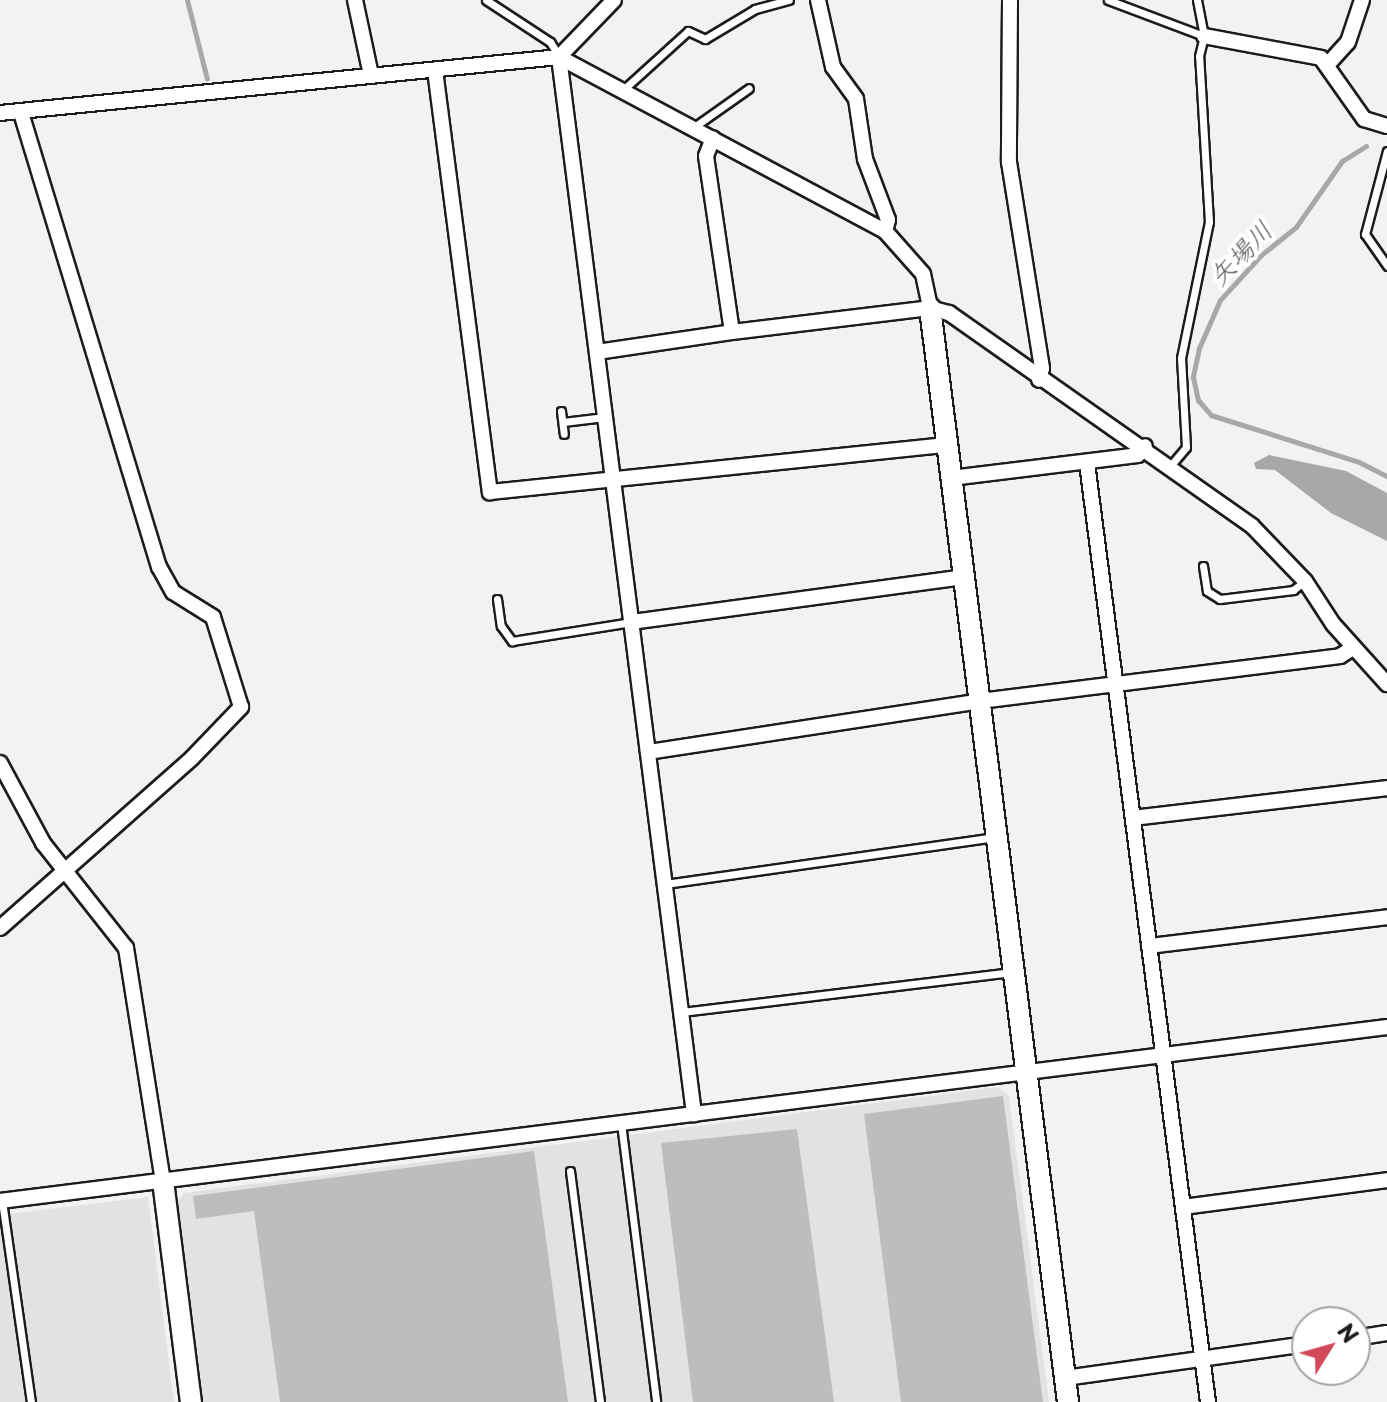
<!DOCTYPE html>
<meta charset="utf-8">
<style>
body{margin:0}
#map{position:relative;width:1387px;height:1402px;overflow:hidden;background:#f2f2f2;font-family:"Playpen Sans","Klee One",sans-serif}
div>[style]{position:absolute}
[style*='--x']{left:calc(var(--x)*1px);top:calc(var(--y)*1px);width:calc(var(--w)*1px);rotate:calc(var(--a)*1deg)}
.built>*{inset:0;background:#e2e2e2}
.water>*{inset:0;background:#a8a8a8}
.stream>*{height:5px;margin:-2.5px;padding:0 2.5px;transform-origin:2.5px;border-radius:2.5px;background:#a8a8a8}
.building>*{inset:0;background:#bdbdbd}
.roads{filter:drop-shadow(2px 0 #1c1c1c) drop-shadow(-2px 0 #1c1c1c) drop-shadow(0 2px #1c1c1c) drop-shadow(0 -2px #1c1c1c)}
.lane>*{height:7px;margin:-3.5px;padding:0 3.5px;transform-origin:3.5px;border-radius:3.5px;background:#fff}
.street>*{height:14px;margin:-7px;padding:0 7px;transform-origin:7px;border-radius:7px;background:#fff}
.secondary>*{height:20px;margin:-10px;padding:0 10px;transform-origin:10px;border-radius:10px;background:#fff}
span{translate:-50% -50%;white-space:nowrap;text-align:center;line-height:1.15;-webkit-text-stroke:8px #fff;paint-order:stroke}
.water-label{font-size:26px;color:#5b5b5b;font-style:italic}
.north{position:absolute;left:1291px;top:1306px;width:80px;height:80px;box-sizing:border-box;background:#fff;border:2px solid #a4a4a4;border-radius:50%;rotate:53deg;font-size:22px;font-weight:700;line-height:32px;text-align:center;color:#1c1c1c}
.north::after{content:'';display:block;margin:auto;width:28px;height:36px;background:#d1495b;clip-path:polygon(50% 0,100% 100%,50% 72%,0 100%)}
</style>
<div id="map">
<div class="built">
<i style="clip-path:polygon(998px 1087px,1009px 1096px,1049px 1402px,204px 1402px,178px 1201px,184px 1193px)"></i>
<i style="clip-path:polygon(148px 1197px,174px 1402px,0 1402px,0 1215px)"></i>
</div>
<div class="water">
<i style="clip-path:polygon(1269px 455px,1346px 471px,1387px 493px,1387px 541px,1331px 513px,1275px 470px,1256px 469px,1254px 463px)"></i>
</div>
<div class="stream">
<i style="--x:187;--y:0;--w:81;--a:75.8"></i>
<i style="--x:1366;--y:146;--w:28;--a:148"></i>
<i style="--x:1342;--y:161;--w:80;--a:124.9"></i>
<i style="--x:1296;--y:227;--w:45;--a:141.3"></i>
<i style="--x:1261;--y:255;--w:61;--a:132.3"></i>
<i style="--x:1220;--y:300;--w:52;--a:113.6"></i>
<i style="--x:1199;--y:348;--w:30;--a:102"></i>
<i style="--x:1193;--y:377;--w:24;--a:78"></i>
<i style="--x:1198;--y:400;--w:20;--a:49"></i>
<i style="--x:1211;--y:415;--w:155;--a:17.6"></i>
<i style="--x:1359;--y:462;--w:31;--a:27"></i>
</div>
<div class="building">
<i style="clip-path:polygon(1003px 1096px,1043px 1402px,901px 1402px,864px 1114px)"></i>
<i style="clip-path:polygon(797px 1129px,834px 1402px,693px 1402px,661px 1143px)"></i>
<i style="clip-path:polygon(534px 1151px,568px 1402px,280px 1402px,254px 1211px,196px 1219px,193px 1196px)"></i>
</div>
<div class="roads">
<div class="lane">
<i style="--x:486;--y:0;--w:77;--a:33.3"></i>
<i style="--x:550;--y:42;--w:17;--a:57"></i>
<i style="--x:1108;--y:0;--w:103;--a:20.6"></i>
<i style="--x:624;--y:89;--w:86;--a:-42.2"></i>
<i style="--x:688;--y:31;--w:19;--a:25"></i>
<i style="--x:705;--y:39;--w:58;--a:-31"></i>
<i style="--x:755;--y:9;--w:35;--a:-15"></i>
<i style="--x:694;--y:127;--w:67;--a:-35.3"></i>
<i style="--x:1387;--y:151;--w:86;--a:104.8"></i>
<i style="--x:1365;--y:234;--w:39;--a:55"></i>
<i style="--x:561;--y:411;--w:23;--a:83"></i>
<i style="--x:563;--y:422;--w:42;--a:-6.8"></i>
<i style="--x:1171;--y:465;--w:23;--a:-50"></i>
<i style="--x:1186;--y:447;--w:89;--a:-93.2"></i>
<i style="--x:1181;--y:358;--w:139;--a:-78.4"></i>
<i style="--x:1209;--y:222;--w:166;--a:-93.4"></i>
<i style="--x:1199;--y:56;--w:21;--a:-76"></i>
<i style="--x:1204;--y:36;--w:37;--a:-101"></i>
<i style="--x:1203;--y:566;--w:25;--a:81"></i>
<i style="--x:1207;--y:591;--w:15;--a:32"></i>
<i style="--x:1220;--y:599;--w:74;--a:-7"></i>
<i style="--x:1293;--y:590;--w:15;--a:-37"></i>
<i style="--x:497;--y:599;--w:27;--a:82"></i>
<i style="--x:501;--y:626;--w:19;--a:54"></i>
<i style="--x:512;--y:641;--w:121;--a:-9"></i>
<i style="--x:665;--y:884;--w:332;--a:-8.1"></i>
<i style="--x:681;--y:1012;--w:334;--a:-6.9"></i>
<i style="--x:621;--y:1123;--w:281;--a:82.8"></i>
<i style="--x:570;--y:1171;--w:233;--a:82.6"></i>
<i style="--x:2;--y:1201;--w:203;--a:81.8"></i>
</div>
<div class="street">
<i style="--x:355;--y:0;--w:77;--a:78"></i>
<i style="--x:818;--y:0;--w:69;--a:77.4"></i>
<i style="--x:833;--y:67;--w:39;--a:54"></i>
<i style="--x:856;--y:99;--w:61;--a:81.5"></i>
<i style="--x:865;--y:159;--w:65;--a:69.3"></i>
<i style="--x:888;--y:220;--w:11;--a:105"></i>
<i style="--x:1010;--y:0;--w:162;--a:90.4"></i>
<i style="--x:1009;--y:162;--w:209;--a:80.9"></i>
<i style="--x:1042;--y:368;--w:12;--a:104"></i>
<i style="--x:1204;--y:36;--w:119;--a:10.6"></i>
<i style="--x:1321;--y:58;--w:75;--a:54.8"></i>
<i style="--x:1364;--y:119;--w:24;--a:17"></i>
<i style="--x:559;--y:57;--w:1066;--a:82.72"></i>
<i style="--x:559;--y:57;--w:79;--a:-46"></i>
<i style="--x:1329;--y:63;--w:28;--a:-48"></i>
<i style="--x:1348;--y:42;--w:44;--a:-71.6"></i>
<i style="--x:435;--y:70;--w:426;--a:82.6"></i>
<i style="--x:490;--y:492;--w:459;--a:-5.9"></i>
<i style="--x:0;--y:113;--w:562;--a:-5.72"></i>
<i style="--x:559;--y:57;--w:370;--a:28.1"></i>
<i style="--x:885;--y:231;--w:57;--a:48.5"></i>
<i style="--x:923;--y:274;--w:35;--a:78"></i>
<i style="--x:732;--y:332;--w:199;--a:-6.9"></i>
<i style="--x:930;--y:308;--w:20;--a:15"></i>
<i style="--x:949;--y:313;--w:370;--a:35.1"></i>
<i style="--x:1252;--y:526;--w:76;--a:46.1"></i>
<i style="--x:1305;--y:581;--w:51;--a:56.9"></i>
<i style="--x:1333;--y:624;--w:81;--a:48"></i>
<i style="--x:597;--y:352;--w:136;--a:-8.4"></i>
<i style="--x:732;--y:332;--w:178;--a:-98.4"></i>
<i style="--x:706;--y:156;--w:19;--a:-69"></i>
<i style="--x:1087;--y:463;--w:947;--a:82.66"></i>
<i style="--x:951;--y:478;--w:188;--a:-7"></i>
<i style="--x:1138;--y:455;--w:11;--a:-52"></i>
<i style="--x:632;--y:622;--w:335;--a:-7.7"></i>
<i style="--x:648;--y:752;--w:336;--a:-8.7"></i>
<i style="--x:980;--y:701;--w:363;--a:-7.1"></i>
<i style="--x:1340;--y:656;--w:15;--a:-32"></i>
<i style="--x:0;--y:763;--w:91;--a:61.7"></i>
<i style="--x:43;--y:843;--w:134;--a:51.7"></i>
<i style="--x:126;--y:948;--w:236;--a:81"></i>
<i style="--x:1133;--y:818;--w:256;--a:-6.7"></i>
<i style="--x:0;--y:928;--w:256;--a:-41.5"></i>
<i style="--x:192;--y:758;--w:71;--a:-46.1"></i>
<i style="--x:241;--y:707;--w:94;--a:-107.3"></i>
<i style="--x:213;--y:617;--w:47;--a:-148"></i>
<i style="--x:173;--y:592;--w:29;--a:-119"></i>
<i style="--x:159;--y:567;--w:475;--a:-106.9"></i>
<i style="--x:1149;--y:946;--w:240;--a:-6.9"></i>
<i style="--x:0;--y:1201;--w:1398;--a:-7.15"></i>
<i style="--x:1183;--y:1207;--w:206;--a:-7.5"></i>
<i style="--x:1355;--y:1338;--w:32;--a:-9"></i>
<i style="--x:1065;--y:1378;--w:244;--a:-8"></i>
</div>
<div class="secondary">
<i style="--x:930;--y:308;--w:1103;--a:82.81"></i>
<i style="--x:163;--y:1181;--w:223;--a:82.8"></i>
</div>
</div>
<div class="water-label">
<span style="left:1240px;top:253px;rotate:-46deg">矢場川</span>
</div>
<div class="north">N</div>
</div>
